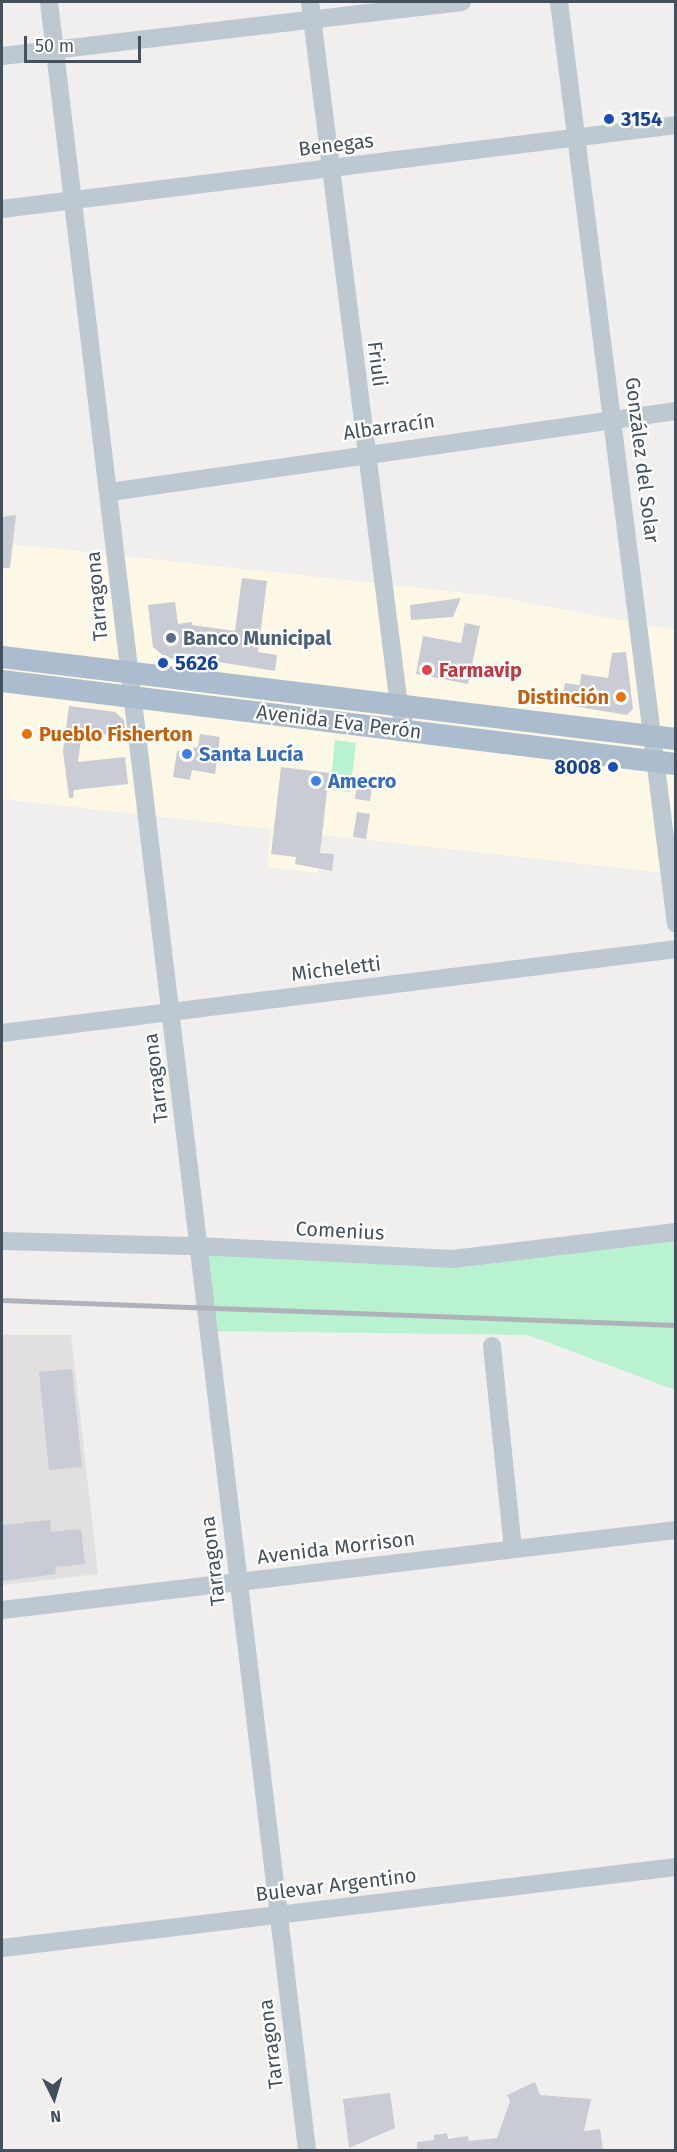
<!DOCTYPE html>
<meta charset="utf-8">
<style>
body{margin:0}
#map{position:relative;width:677px;height:2152px;overflow:hidden;background:#f1eeee;font-family:"Fira Sans",sans-serif}
div>[style]{position:absolute}
[style*='--x']{left:calc(var(--x)*1px);top:calc(var(--y)*1px);width:calc(var(--w)*1px);rotate:calc(var(--a)*1deg)}
.commercial>*{inset:0;background:#fdf7e5}
.education>*{inset:0;background:#e2dfe0}
.green>*{inset:0;background:#b8f2d1}
.building>*{inset:0;background:#c9ccd4}
.minor>*{height:18px;margin:-9px;padding:0 9px;transform-origin:9px;border-radius:9px;background:#bdc8d1}
.major>*{height:22px;margin:-11px;padding:0 11px;transform-origin:11px;border-radius:11px;background:#abbccf}
.rail>*{height:4.5px;margin:-2.25px;padding:0 2.25px;transform-origin:2.25px;border-radius:2.25px;background:#afb3b9}
.dots>*{width:16px;height:16px;translate:-50% -50%;box-sizing:border-box;border:3px solid #fff;border-radius:50%}
span{translate:-50% -50%;white-space:nowrap;text-align:center;line-height:1.15;-webkit-text-stroke:4.5px #fff;paint-order:stroke}
.transit-label{font-size:20px;color:#164399;font-weight:700}
.left{translate:0 -50%;text-align:left}
.right{translate:-100% -50%;text-align:right}
.street-label{font-size:20px;color:#45505d}
.service-label{font-size:20px;color:#4e5e75;font-weight:700}
.health-label{font-size:20px;color:#be3a42;font-weight:700}
.food-label{font-size:20px;color:#c56008;font-weight:700}
.shop-label{font-size:20px;color:#366cbe;font-weight:700}
.frame{position:absolute;inset:0;border:3px solid #45505d;pointer-events:none}
.north{position:absolute;left:24px;top:2068px;width:60px;height:60px;-webkit-text-stroke:4px #fff;paint-order:stroke;rotate:175deg;font-size:16px;font-weight:700;line-height:24px;text-align:center;color:#45505d}
.north::after{content:'';display:block;margin:auto;width:21px;height:27px;background:#45505d;clip-path:polygon(50% 0,100% 100%,50% 72%,0 100%)}
.scale{position:absolute;left:24px;top:36px;width:117px;height:27px;box-sizing:border-box;border:3px solid #45505d;border-top:0;padding-left:8px;font-size:18px;line-height:21px;white-space:nowrap;color:#45505d;-webkit-text-stroke:4px #fff;paint-order:stroke}
</style>
<div id="map">
<div class="commercial">
<i style="clip-path:polygon(2px 543px,486px 595px,675px 630px,675px 874px,322px 835px,318px 873px,267px 867px,271px 829px,2px 799px)"></i>
</div>
<div class="education">
<i style="clip-path:polygon(2px 1335px,71px 1335px,98px 1574px,2px 1585px)"></i>
</div>
<div class="green">
<i style="clip-path:polygon(335px 740px,356px 743px,350px 792px,330px 790px)"></i>
<i style="clip-path:polygon(675px 1232px,675px 1390px,528px 1335px,208px 1331px,198px 1246px,453px 1259px)"></i>
</div>
<div class="building">
<i style="clip-path:polygon(16px 515px,10px 568px,2px 568px,2px 517px)"></i>
<i style="clip-path:polygon(242px 578px,267px 581px,258px 652px,277px 655px,275px 671px,188px 657px,187px 660px,166px 658px,153px 647px,148px 605px,175px 602px,178px 624px,192px 622px,192px 625px,235px 631px)"></i>
<i style="clip-path:polygon(461px 598px,453px 617px,411px 620px,410px 605px)"></i>
<i style="clip-path:polygon(465px 623px,480px 626px,468px 684px,416px 674px,423px 636px,461px 643px)"></i>
<i style="clip-path:polygon(626px 652px,633px 709px,627px 715px,561px 704px,565px 683px,580px 685px,581px 674px,608px 678px,612px 653px)"></i>
<i style="clip-path:polygon(69px 706px,115px 712px,124px 720px,125px 728px,110px 727px,109px 735px,82px 732px,78px 762px,125px 757px,128px 784px,74px 790px,73px 798px,69px 798px,63px 751px)"></i>
<i style="clip-path:polygon(200px 734px,220px 737px,215px 774px,192px 770px,190px 780px,173px 777px,177px 751px,198px 747px)"></i>
<i style="clip-path:polygon(281px 767px,329px 773px,320px 853px,334px 854px,332px 871px,295px 864px,296px 857px,271px 854px)"></i>
<i style="clip-path:polygon(358px 777px,373px 779px,370px 801px,355px 799px)"></i>
<i style="clip-path:polygon(357px 812px,370px 814px,366px 839px,353px 837px)"></i>
<i style="clip-path:polygon(72px 1369px,82px 1467px,49px 1470px,39px 1372px)"></i>
<i style="clip-path:polygon(50px 1520px,51px 1532px,81px 1529px,85px 1564px,55px 1567px,56px 1574px,2px 1581px,2px 1525px)"></i>
<i style="clip-path:polygon(535px 2082px,540px 2095px,591px 2099px,584px 2131px,600px 2129px,603px 2151px,417px 2151px,417px 2142px,434px 2140px,434px 2135px,447px 2133px,448px 2139px,468px 2136px,469px 2141px,497px 2138px,510px 2101px,507px 2095px)"></i>
<i style="clip-path:polygon(390px 2093px,395px 2128px,349px 2148px,343px 2099px)"></i>
</div>
<div class="minor">
<i style="--x:49;--y:2;--w:2163;--a:83.15"></i>
<i style="--x:310;--y:2;--w:710;--a:82.79"></i>
<i style="--x:399;--y:706;--w:26;--a:74"></i>
<i style="--x:559;--y:2;--w:929;--a:82.77"></i>
<i style="--x:2;--y:56;--w:463;--a:-6.7"></i>
<i style="--x:2;--y:209;--w:679;--a:-7.1"></i>
<i style="--x:110;--y:492;--w:572;--a:-8.14"></i>
<i style="--x:2;--y:1033;--w:679;--a:-7.1"></i>
<i style="--x:2;--y:1241;--w:196;--a:1.5"></i>
<i style="--x:198;--y:1246;--w:255;--a:2.9"></i>
<i style="--x:453;--y:1259;--w:225;--a:-6.9"></i>
<i style="--x:492;--y:1346;--w:204;--a:84.1"></i>
<i style="--x:2;--y:1610;--w:679;--a:-6.77"></i>
<i style="--x:2;--y:1948;--w:679;--a:-6.85"></i>
</div>
<div class="major">
<i style="--x:2;--y:657;--w:679;--a:6.94"></i>
<i style="--x:2;--y:681;--w:679;--a:7.02"></i>
</div>
<div class="rail">
<i style="--x:2;--y:1300;--w:674;--a:2.12"></i>
</div>
<div class="dots">
<i style="left:609px;top:119px;background:#1a4fb4"></i>
<i style="left:171px;top:638px;background:#5c6f8a"></i>
<i style="left:163px;top:663px;background:#1a4fb4"></i>
<i style="left:427px;top:670px;background:#e0444e"></i>
<i style="left:621px;top:697px;background:#e8710a"></i>
<i style="left:27px;top:734px;background:#e8710a"></i>
<i style="left:187px;top:754px;background:#3f7fe0"></i>
<i style="left:613px;top:767px;background:#1a4fb4"></i>
<i style="left:316px;top:781px;background:#3f7fe0"></i>
</div>
<div class="transit-label">
<span class="left" style="left:621px;top:119px">3154</span>
<span class="left" style="left:175px;top:663px">5626</span>
<span class="right" style="left:601px;top:767px">8008</span>
</div>
<div class="street-label">
<span style="left:336px;top:145px;rotate:-7deg">Benegas</span>
<span style="left:377px;top:364px;rotate:83deg">Friuli</span>
<span style="left:389px;top:427px;rotate:-8deg">Albarracín</span>
<span style="left:642px;top:460px;rotate:83deg">González del Solar</span>
<span style="left:97px;top:596px;rotate:-95deg">Tarragona</span>
<span style="left:339px;top:722px;rotate:7deg">Avenida Eva Perón</span>
<span style="left:336px;top:969px;rotate:-7deg">Micheletti</span>
<span style="left:156px;top:1078px;rotate:-97deg">Tarragona</span>
<span style="left:340px;top:1231px;rotate:3deg">Comenius</span>
<span style="left:336px;top:1548px;rotate:-7deg">Avenida Morrison</span>
<span style="left:213px;top:1561px;rotate:-97deg">Tarragona</span>
<span style="left:336px;top:1885px;rotate:-7deg">Bulevar Argentino</span>
<span style="left:271px;top:2044px;rotate:-97deg">Tarragona</span>
</div>
<div class="service-label">
<span class="left" style="left:183px;top:638px">Banco Municipal</span>
</div>
<div class="health-label">
<span class="left" style="left:439px;top:670px">Farmavip</span>
</div>
<div class="food-label">
<span class="right" style="left:609px;top:697px">Distinción</span>
<span class="left" style="left:39px;top:734px">Pueblo Fisherton</span>
</div>
<div class="shop-label">
<span class="left" style="left:199px;top:754px">Santa Lucía</span>
<span class="left" style="left:328px;top:781px">Amecro</span>
</div>
<div class="frame"></div>
<div class="north">N</div>
<div class="scale">50 m</div>
</div>
